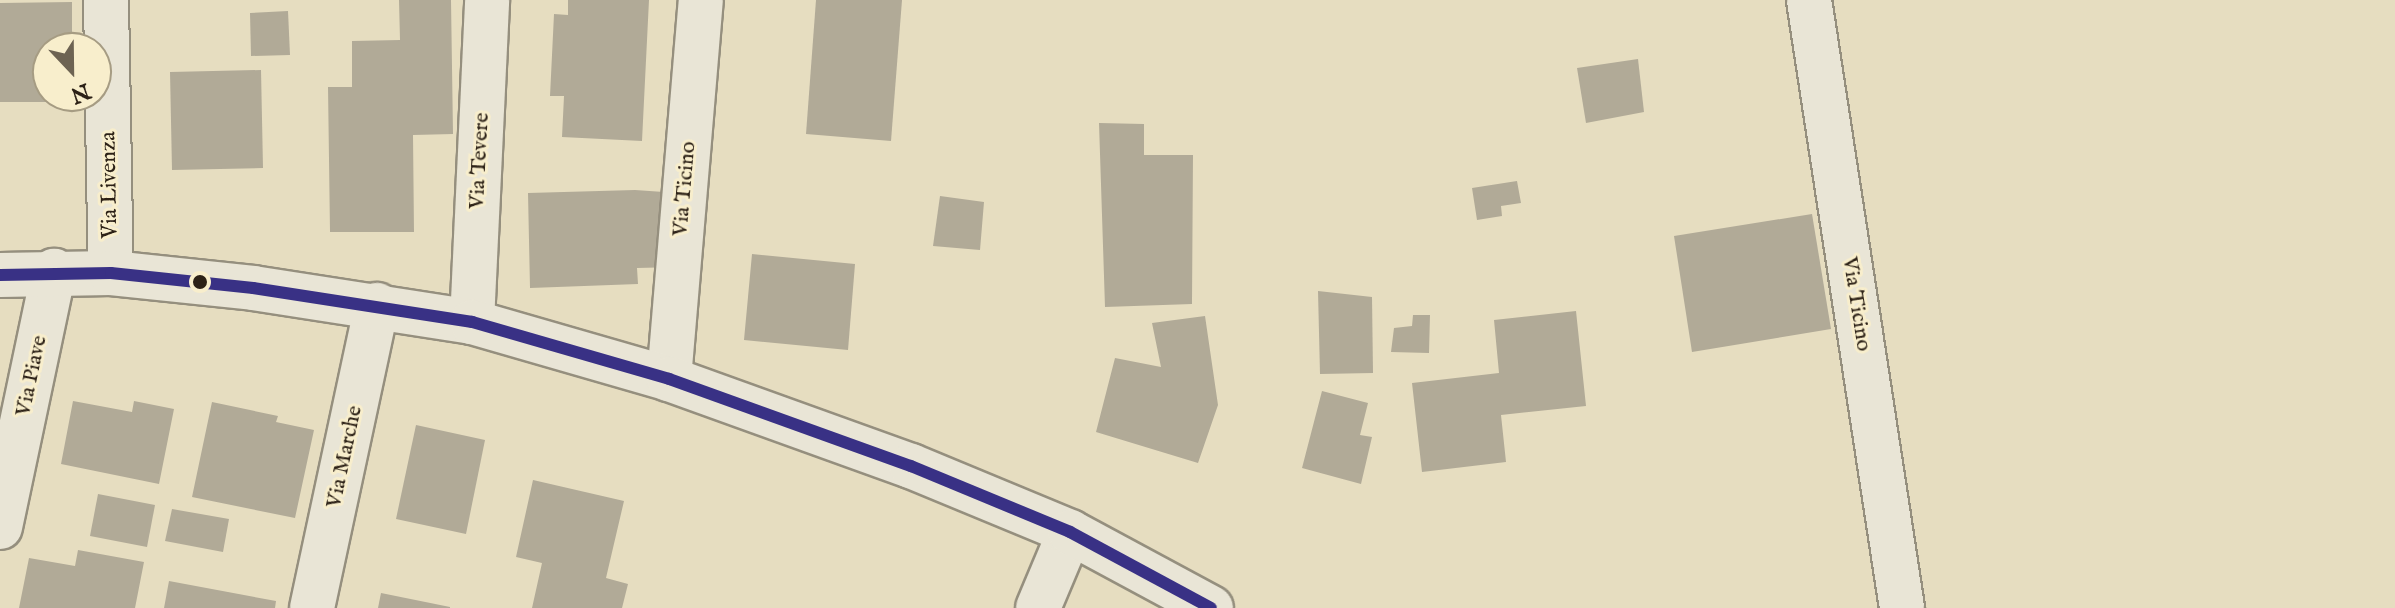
<!DOCTYPE html>
<style>
body{margin:0}
#map{position:relative;width:2395px;height:608px;overflow:hidden;background:#e6ddc0;font-family:"IM FELL English",serif}
div>[style]{position:absolute}
[style*='--x']{left:calc(var(--x)*1px);top:calc(var(--y)*1px);width:calc(var(--w)*1px);rotate:calc(var(--a)*1deg)}
.building>*{inset:0;background:#b1aa97}
.roads{filter:drop-shadow(2px 0 #958f7e) drop-shadow(-2px 0 #958f7e) drop-shadow(0 2px #958f7e) drop-shadow(0 -2px #958f7e)}
.minor>*{height:44px;margin:-22px;padding:0 22px;transform-origin:22px;border-radius:22px;background:#e9e5d6}
.tertiary>*{height:44px;margin:-22px;padding:0 22px;transform-origin:22px;border-radius:22px;background:#e9e5d6}
.bus-1>*{height:12px;margin:-6px;padding:0 6px;transform-origin:6px;border-radius:6px;background:#393185}
.dots>*{width:22px;height:22px;translate:-50% -50%;box-sizing:border-box;border:4px solid #f8eecc;border-radius:50%}
span{translate:-50% -50%;white-space:nowrap;text-align:center;line-height:1.15;-webkit-text-stroke:6px #f8eecc;paint-order:stroke}
.street-label{font-size:22px;color:#2c2116}
.north{position:absolute;left:32px;top:32px;width:80px;height:80px;box-sizing:border-box;background:#f8eecc;border:2px solid #a69c83;border-radius:50%;rotate:158deg;font-size:22px;font-weight:700;line-height:32px;text-align:center;color:#2c2116}
.north::after{content:'';display:block;margin:auto;width:28px;height:36px;background:#6d6352;clip-path:polygon(50% 0,100% 100%,50% 72%,0 100%)}
</style>
<div id="map">
<div class="building">
<i style="clip-path:polygon(399px 0,451px 0,453px 134px,413px 135px,414px 232px,330px 232px,328px 87px,352px 87px,352px 41px,400px 40px)"></i>
<i style="clip-path:polygon(568px 0,649px 0,642px 141px,562px 137px,564px 96px,550px 96px,554px 14px,568px 15px)"></i>
<i style="clip-path:polygon(816px 0,902px 0,891px 141px,806px 134px)"></i>
<i style="clip-path:polygon(72px 2px,72px 48px,48px 48px,48px 96px,73px 96px,73px 102px,0 102px,0 3px)"></i>
<i style="clip-path:polygon(288px 11px,290px 55px,251px 56px,250px 13px)"></i>
<i style="clip-path:polygon(1638px 59px,1644px 112px,1586px 123px,1577px 68px)"></i>
<i style="clip-path:polygon(261px 70px,263px 168px,172px 170px,170px 72px)"></i>
<i style="clip-path:polygon(1099px 123px,1144px 124px,1144px 155px,1193px 155px,1192px 304px,1105px 307px)"></i>
<i style="clip-path:polygon(1517px 181px,1521px 203px,1501px 206px,1502px 216px,1477px 220px,1472px 188px)"></i>
<i style="clip-path:polygon(635px 190px,678px 193px,677px 267px,637px 268px,638px 284px,530px 288px,528px 193px)"></i>
<i style="clip-path:polygon(940px 196px,984px 202px,980px 250px,933px 246px)"></i>
<i style="clip-path:polygon(1812px 214px,1831px 329px,1692px 352px,1674px 236px)"></i>
<i style="clip-path:polygon(752px 254px,855px 264px,848px 350px,744px 340px)"></i>
<i style="clip-path:polygon(1318px 291px,1372px 297px,1373px 373px,1320px 374px)"></i>
<i style="clip-path:polygon(1576px 311px,1586px 406px,1501px 415px,1506px 462px,1422px 472px,1412px 383px,1499px 373px,1494px 320px)"></i>
<i style="clip-path:polygon(1413px 315px,1430px 315px,1429px 353px,1391px 352px,1394px 328px,1412px 326px)"></i>
<i style="clip-path:polygon(1205px 316px,1218px 405px,1198px 463px,1096px 432px,1115px 358px,1161px 367px,1152px 323px)"></i>
<i style="clip-path:polygon(1322px 391px,1368px 403px,1360px 435px,1372px 437px,1361px 484px,1302px 468px)"></i>
<i style="clip-path:polygon(73px 401px,132px 412px,134px 401px,174px 409px,159px 484px,61px 464px)"></i>
<i style="clip-path:polygon(212px 402px,278px 416px,276px 422px,314px 430px,295px 518px,192px 497px)"></i>
<i style="clip-path:polygon(416px 425px,485px 440px,466px 534px,396px 519px)"></i>
<i style="clip-path:polygon(533px 480px,624px 501px,606px 578px,628px 584px,622px 608px,532px 608px,542px 563px,516px 557px)"></i>
<i style="clip-path:polygon(98px 494px,155px 505px,147px 547px,90px 536px)"></i>
<i style="clip-path:polygon(172px 509px,229px 519px,223px 552px,165px 541px)"></i>
<i style="clip-path:polygon(78px 550px,144px 562px,135px 608px,19px 608px,29px 558px,75px 566px)"></i>
<i style="clip-path:polygon(169px 581px,276px 601px,275px 608px,164px 608px)"></i>
<i style="clip-path:polygon(381px 593px,450px 607px,450px 608px,378px 608px)"></i>
</div>
<div class="roads">
<div class="minor">
<i style="--x:106;--y:0;--w:273;--a:89"></i>
<i style="--x:1809;--y:0;--w:615;--a:81.3"></i>
<i style="--x:472;--y:322;--w:322;--a:-87.3"></i>
<i style="--x:669;--y:379;--w:380;--a:-85.2"></i>
<i style="--x:0;--y:527;--w:262;--a:-78.1"></i>
<i style="--x:312;--y:608;--w:310;--a:-77.9"></i>
<i style="--x:1038;--y:608;--w:82;--a:-67.2"></i>
</div>
<div class="tertiary">
<i style="--x:0;--y:275;--w:111;--a:-1"></i>
<i style="--x:111;--y:273;--w:143;--a:6"></i>
<i style="--x:253;--y:288;--w:222;--a:8.8"></i>
<i style="--x:472;--y:322;--w:205;--a:16.1"></i>
<i style="--x:669;--y:379;--w:257;--a:19.8"></i>
<i style="--x:911;--y:466;--w:172;--a:22.5"></i>
<i style="--x:1070;--y:532;--w:160;--a:28.3"></i>
</div>
</div>
<div class="bus-1">
<i style="--x:0;--y:275;--w:111;--a:-1"></i>
<i style="--x:111;--y:273;--w:143;--a:6"></i>
<i style="--x:253;--y:288;--w:222;--a:8.8"></i>
<i style="--x:472;--y:322;--w:205;--a:16.1"></i>
<i style="--x:669;--y:379;--w:257;--a:19.8"></i>
<i style="--x:911;--y:466;--w:172;--a:22.5"></i>
<i style="--x:1070;--y:532;--w:160;--a:28.3"></i>
</div>
<div class="dots">
<i style="left:200px;top:282px;background:#2c2116"></i>
</div>
<div class="street-label">
<span style="left:480px;top:161px;rotate:-87deg">Via Tevere</span>
<span style="left:110px;top:185px;rotate:-91deg">Via Livenza</span>
<span style="left:685px;top:189px;rotate:-85deg">Via Ticino</span>
<span style="left:1856px;top:304px;rotate:81deg">Via Ticino</span>
<span style="left:32px;top:376px;rotate:-78deg">Via Piave</span>
<span style="left:345px;top:457px;rotate:-78deg">Via Marche</span>
</div>
<div class="north">N</div>
</div>
